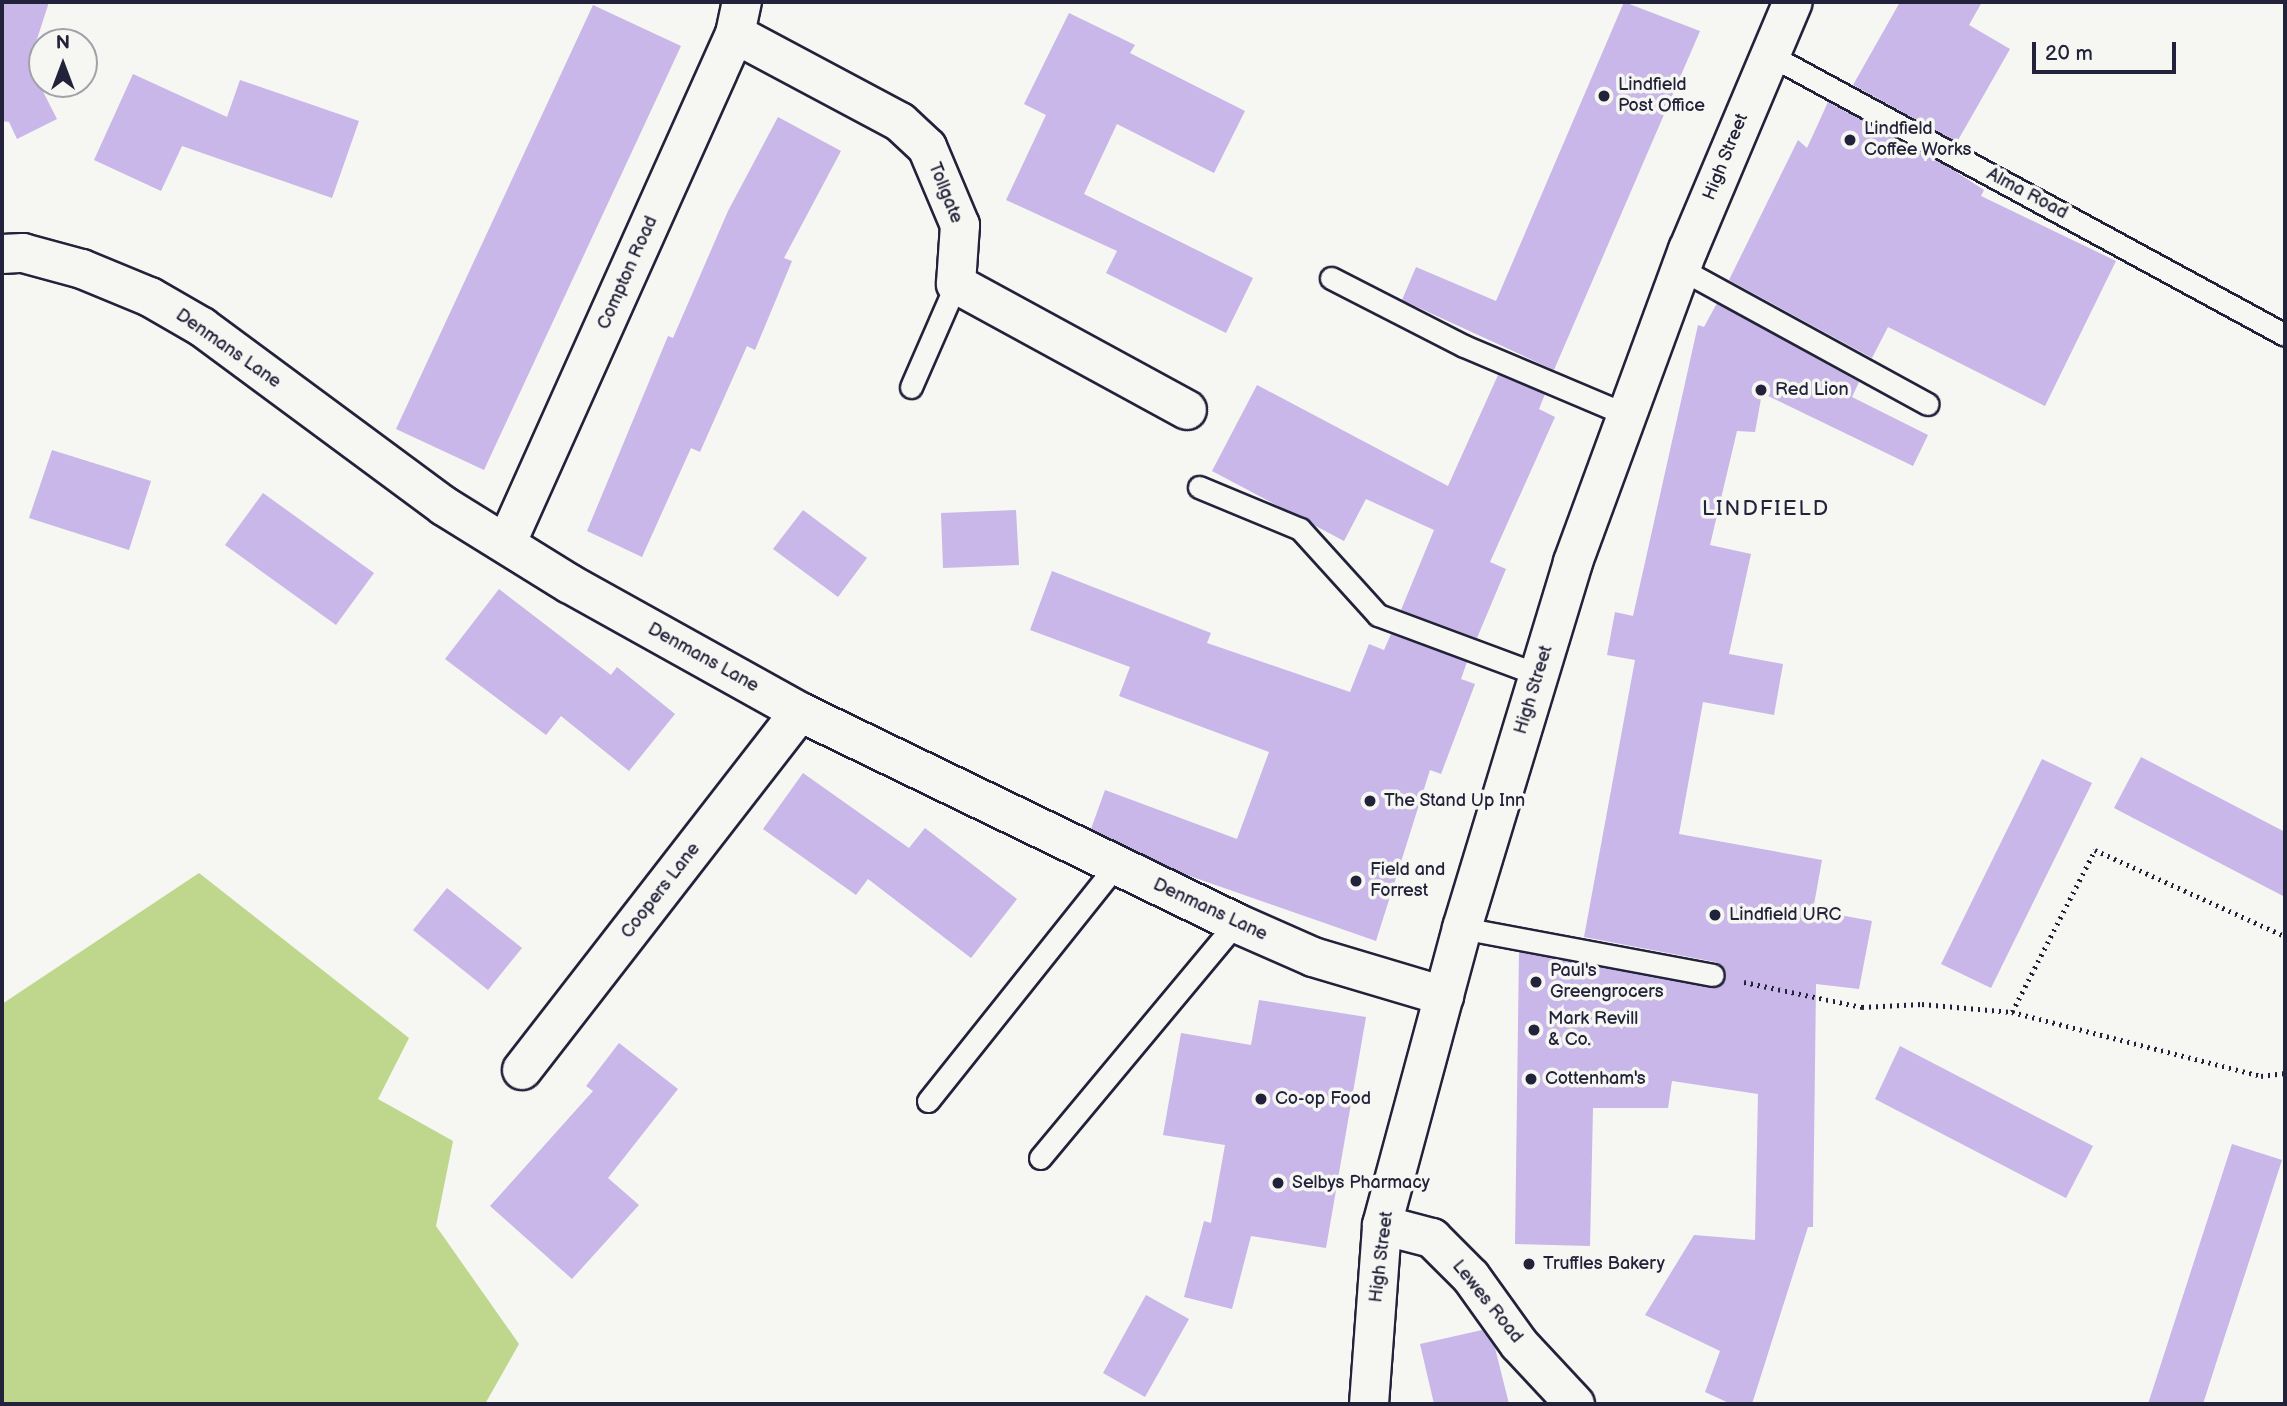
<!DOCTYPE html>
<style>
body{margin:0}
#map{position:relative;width:2287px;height:1406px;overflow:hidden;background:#f6f6f2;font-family:"Balsamiq Sans",sans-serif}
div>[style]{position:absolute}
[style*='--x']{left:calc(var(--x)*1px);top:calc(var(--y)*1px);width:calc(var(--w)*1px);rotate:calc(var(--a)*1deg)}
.green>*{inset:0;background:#bed78d}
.building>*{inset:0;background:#c8b7e8}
.path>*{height:4.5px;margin-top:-2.25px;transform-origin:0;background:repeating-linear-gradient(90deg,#22223b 0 2px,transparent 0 7px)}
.roads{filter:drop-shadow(2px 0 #22223b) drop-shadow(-2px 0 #22223b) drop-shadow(0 2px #22223b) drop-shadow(0 -2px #22223b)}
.lane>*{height:21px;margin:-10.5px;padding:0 10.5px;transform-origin:10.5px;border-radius:10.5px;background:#f6f6f2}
.street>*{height:38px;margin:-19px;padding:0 19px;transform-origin:19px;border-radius:19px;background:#f6f6f2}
.secondary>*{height:38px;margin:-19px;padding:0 19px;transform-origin:19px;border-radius:19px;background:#f6f6f2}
.dots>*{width:19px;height:19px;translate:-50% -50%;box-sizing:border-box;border:4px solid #f6f6f2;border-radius:50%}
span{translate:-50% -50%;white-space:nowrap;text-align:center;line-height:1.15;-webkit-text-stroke:7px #f6f6f2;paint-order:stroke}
.poi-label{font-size:18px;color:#22223b}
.left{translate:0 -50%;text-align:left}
.street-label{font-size:18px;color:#22223b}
.quarter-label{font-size:21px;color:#22223b;letter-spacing:2px}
.frame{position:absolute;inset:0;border:4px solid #22223b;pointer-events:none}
.north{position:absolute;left:28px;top:28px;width:70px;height:70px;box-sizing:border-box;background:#f6f6f2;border:2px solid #a1a1a9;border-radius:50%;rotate:0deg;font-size:19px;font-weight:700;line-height:28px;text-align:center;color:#22223b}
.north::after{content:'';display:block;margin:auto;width:24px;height:32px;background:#22223b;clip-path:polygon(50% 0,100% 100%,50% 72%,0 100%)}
.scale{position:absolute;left:2032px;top:42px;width:144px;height:32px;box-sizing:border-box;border:4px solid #22223b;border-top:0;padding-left:9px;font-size:21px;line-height:24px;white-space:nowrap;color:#22223b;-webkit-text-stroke:5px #f6f6f2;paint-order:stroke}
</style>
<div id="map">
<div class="green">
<i style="clip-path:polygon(199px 873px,409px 1038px,378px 1099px,453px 1141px,436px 1226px,519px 1344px,485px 1404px,2px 1404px,2px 1004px)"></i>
</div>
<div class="building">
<i style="clip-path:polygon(2px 2px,49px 2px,29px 64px,57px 119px,17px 139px,9px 122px,2px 121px)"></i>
<i style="clip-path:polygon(1624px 2px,1700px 31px,1554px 370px,1402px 300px,1416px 267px,1496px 301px)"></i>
<i style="clip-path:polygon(1900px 2px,1982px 2px,1969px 25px,2010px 49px,1957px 142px,1853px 85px)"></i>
<i style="clip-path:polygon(593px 5px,681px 46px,484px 470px,396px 429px)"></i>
<i style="clip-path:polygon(1069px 13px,1135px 45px,1130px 53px,1245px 111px,1214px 173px,1117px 124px,1084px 194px,1253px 278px,1226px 333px,1106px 273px,1117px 251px,1006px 200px,1046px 115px,1024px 104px)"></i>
<i style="clip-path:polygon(133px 74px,227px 117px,240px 80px,359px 121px,332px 198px,182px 146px,161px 191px,94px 160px)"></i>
<i style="clip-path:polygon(1828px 102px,1944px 164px,1984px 190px,1981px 196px,2116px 261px,2045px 406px,1888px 327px,1872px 358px,1729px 280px,1798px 140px,1807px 148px)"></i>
<i style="clip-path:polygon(778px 117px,841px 151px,784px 258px,792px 261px,755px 350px,747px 346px,700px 452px,691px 448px,642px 557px,587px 531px,668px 336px,673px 338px,728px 211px)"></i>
<i style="clip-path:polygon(1717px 303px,1859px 382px,1852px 397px,1928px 435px,1913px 466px,1762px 393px,1755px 432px,1737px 431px,1710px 545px,1751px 554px,1729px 654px,1783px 664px,1774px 715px,1703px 702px,1679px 834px,1822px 860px,1813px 910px,1872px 921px,1859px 989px,1816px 984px,1813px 1227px,1808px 1227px,1752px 1404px,1731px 1404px,1705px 1392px,1720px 1351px,1645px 1315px,1694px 1235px,1755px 1240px,1758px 1094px,1672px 1081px,1668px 1108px,1593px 1108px,1590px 1246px,1515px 1244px,1519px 952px,1711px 988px,1726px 978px,1725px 970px,1715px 962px,1584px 937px,1635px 660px,1607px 655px,1615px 612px,1633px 616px,1698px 325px,1704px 327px)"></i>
<i style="clip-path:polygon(1498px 375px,1545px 394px,1539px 409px,1555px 417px,1490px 562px,1506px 569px,1477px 638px,1401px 610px,1434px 530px,1366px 499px,1344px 541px,1212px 471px,1257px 385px,1448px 486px)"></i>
<i style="clip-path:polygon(52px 450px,151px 481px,129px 550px,29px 518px)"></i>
<i style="clip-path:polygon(263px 493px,374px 573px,336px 625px,225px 545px)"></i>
<i style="clip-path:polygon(803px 510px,867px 558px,838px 597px,773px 549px)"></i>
<i style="clip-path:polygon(1016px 510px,1019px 565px,943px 568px,941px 513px)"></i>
<i style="clip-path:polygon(1052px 571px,1211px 633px,1207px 643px,1350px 692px,1369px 644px,1384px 650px,1391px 634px,1467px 662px,1461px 679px,1475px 684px,1441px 774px,1430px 770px,1376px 941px,1184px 874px,1091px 829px,1105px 790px,1237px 839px,1269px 752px,1119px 696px,1130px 667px,1030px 630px)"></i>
<i style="clip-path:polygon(499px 589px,611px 675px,617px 667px,675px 714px,629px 771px,561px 716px,546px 735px,445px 659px)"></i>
<i style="clip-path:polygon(2141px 757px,2285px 832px,2285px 897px,2114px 808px)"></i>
<i style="clip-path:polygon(2042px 759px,2092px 783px,1991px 988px,1941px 964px)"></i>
<i style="clip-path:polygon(803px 773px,909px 848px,925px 828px,1017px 899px,971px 958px,868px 879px,856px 895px,763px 829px)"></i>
<i style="clip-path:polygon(447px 888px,522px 948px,488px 990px,413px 930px)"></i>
<i style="clip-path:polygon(1259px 1000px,1366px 1017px,1326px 1248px,1251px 1236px,1232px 1309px,1184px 1297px,1204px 1221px,1211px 1223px,1225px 1145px,1163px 1135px,1181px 1033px,1251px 1045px)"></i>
<i style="clip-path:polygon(619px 1043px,678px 1089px,608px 1178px,639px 1205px,572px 1279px,490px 1206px,593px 1091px,586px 1086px)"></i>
<i style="clip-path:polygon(1900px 1046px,2093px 1146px,2066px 1198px,1875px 1099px)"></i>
<i style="clip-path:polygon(2232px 1144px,2282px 1160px,2219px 1354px,2203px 1404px,2148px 1404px)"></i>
<i style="clip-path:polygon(1146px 1295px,1189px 1319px,1145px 1397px,1103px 1373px)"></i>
<i style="clip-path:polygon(1482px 1330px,1495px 1348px,1509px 1404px,1434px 1404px,1420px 1344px)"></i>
</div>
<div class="path">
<i style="--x:1744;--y:982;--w:121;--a:12"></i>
<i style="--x:1862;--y:1007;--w:60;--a:-2.9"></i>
<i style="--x:1922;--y:1004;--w:90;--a:5.1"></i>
<i style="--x:2012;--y:1012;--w:257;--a:14.4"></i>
<i style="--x:2261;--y:1076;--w:24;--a:-7"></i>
<i style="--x:2012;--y:1012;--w:182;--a:-62.9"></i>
<i style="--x:2095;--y:850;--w:209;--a:24.4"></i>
</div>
<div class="roads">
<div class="lane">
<i style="--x:1768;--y:54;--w:588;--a:28.52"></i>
<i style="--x:1681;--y:269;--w:281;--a:28.7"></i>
<i style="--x:1331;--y:278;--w:149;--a:27.1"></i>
<i style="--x:1464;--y:346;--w:177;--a:22.9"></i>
<i style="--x:911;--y:387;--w:112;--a:-66.4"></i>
<i style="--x:1199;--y:487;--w:109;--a:22.6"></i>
<i style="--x:1300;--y:529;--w:116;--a:47.8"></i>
<i style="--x:1378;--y:615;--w:172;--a:20.4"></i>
<i style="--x:1462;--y:928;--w:255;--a:10.6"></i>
<i style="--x:928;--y:1101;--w:300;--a:-51.4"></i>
<i style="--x:1040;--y:1158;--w:306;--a:-50.2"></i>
</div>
<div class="street">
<i style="--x:735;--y:34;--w:187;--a:28.1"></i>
<i style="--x:900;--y:122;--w:37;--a:43"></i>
<i style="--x:927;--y:147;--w:85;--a:67.1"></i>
<i style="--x:960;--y:225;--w:59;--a:93.9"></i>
<i style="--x:956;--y:284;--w:263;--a:28.6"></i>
<i style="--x:2;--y:254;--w:21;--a:-3"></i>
<i style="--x:23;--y:253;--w:61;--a:15.2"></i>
<i style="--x:82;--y:269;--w:74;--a:22.4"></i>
<i style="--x:150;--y:297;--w:60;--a:30"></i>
<i style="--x:202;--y:327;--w:301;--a:36.5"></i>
<i style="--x:444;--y:506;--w:148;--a:31.8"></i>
<i style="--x:570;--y:584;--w:263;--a:29.1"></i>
<i style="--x:800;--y:712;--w:484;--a:25.8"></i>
<i style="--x:1236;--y:923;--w:84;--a:23.8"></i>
<i style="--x:1313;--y:957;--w:137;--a:16.6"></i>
<i style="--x:507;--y:542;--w:557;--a:-65.83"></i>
<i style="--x:735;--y:34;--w:33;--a:-78"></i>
<i style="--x:522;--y:1070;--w:453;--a:-52.2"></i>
</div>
<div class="secondary">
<i style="--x:1382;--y:1225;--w:52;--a:14.6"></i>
<i style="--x:1432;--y:1238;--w:55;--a:45"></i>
<i style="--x:1471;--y:1277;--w:82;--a:54.4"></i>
<i style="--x:1519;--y:1344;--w:82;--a:47"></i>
<i style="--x:1369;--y:1404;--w:179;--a:-85.8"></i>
<i style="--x:1382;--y:1225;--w:308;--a:-74.9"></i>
<i style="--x:1462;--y:928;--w:382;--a:-73.1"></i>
<i style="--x:1573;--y:562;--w:333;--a:-69.8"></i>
<i style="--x:1688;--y:250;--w:269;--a:-67.1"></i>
</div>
</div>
<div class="dots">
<i style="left:1604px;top:96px;background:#22223b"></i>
<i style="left:1850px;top:140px;background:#22223b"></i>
<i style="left:1761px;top:390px;background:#22223b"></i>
<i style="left:1370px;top:801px;background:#22223b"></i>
<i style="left:1356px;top:881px;background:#22223b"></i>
<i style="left:1715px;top:915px;background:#22223b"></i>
<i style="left:1536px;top:982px;background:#22223b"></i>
<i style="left:1534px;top:1030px;background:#22223b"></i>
<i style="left:1531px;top:1079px;background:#22223b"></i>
<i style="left:1261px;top:1099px;background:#22223b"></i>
<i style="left:1278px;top:1183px;background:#22223b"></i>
<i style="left:1529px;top:1264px;background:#22223b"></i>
</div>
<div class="poi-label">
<span class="left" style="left:1618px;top:96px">Lindfield<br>Post Office</span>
<span class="left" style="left:1864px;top:140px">Lindfield<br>Coffee Works</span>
<span class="left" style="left:1775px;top:390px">Red Lion</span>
<span class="left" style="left:1384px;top:801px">The Stand Up Inn</span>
<span class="left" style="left:1370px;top:881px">Field and<br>Forrest</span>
<span class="left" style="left:1729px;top:915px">Lindfield URC</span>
<span class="left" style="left:1550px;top:982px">Paul's<br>Greengrocers</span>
<span class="left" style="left:1548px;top:1030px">Mark Revill<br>&amp; Co.</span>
<span class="left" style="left:1545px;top:1079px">Cottenham's</span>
<span class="left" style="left:1275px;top:1099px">Co-op Food</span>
<span class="left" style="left:1292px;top:1183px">Selbys Pharmacy</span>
<span class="left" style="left:1543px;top:1264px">Truffles Bakery</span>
</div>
<div class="street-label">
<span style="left:1726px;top:157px;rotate:-68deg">High Street</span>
<span style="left:945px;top:193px;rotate:68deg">Tollgate</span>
<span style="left:2027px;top:194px;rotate:28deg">Alma Road</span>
<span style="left:628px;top:273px;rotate:-66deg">Compton Road</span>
<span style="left:228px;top:349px;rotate:35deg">Denmans Lane</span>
<span style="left:703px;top:658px;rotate:29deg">Denmans Lane</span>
<span style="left:1534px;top:690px;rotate:-73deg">High Street</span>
<span style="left:661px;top:891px;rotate:-52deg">Coopers Lane</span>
<span style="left:1210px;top:910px;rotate:25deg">Denmans Lane</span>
<span style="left:1382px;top:1257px;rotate:-83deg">High Street</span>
<span style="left:1487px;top:1302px;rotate:51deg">Lewes Road</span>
</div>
<div class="quarter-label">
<span style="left:1766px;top:509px">LINDFIELD</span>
</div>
<div class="frame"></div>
<div class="north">N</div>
<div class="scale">20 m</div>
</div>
